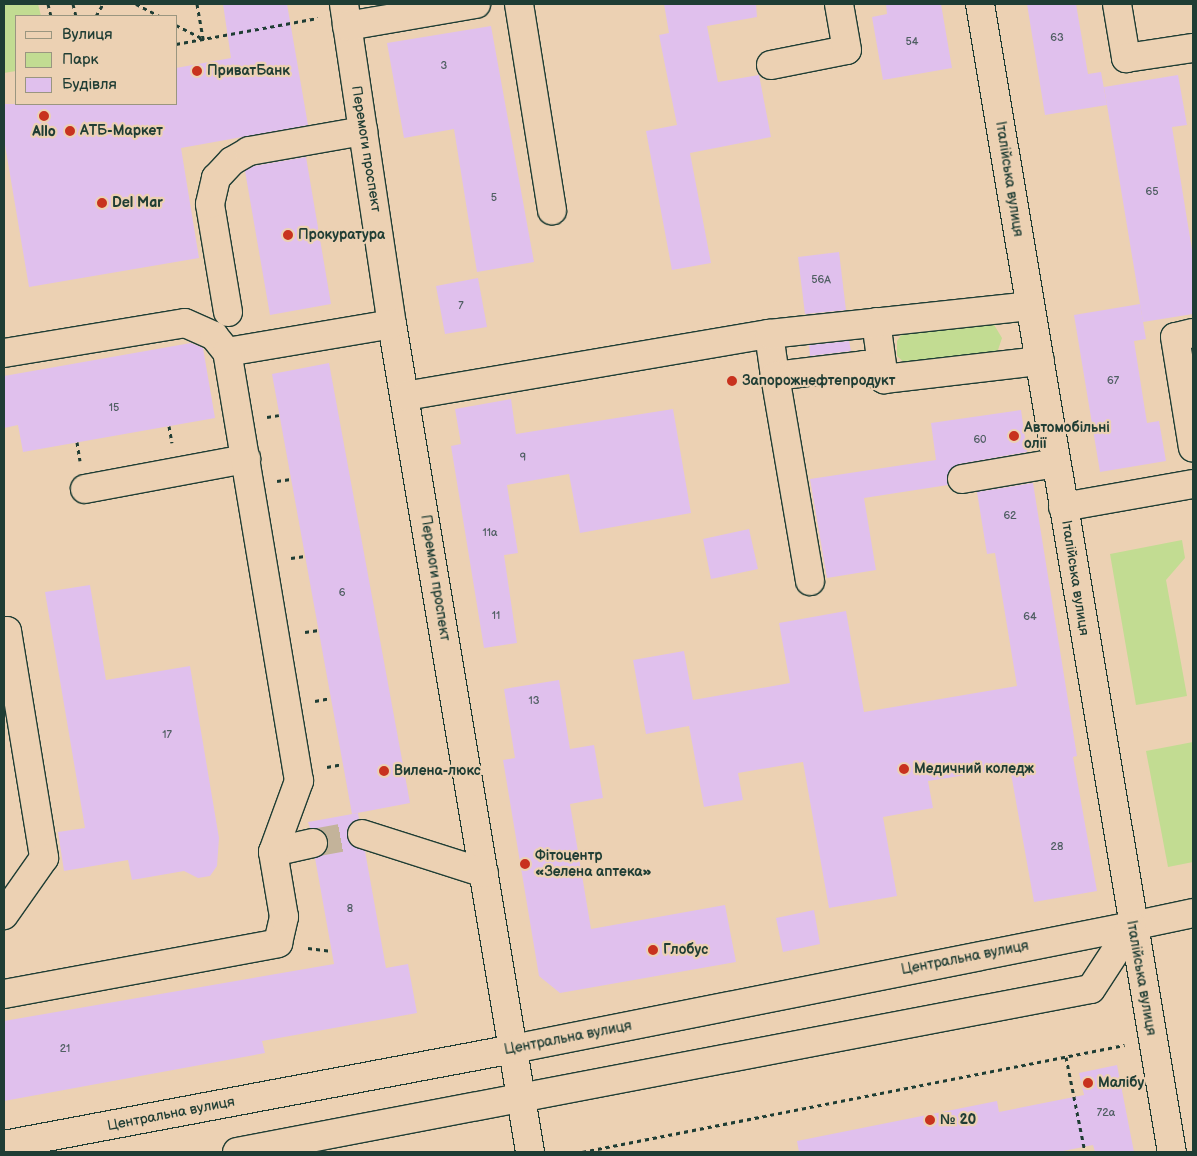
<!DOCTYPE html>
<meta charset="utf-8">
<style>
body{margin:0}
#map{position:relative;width:1197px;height:1156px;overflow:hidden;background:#ecd1b3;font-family:"Balsamiq Sans",sans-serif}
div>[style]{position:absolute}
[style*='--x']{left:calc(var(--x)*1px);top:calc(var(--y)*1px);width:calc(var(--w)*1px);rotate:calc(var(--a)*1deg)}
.green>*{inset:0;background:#c2dc92}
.building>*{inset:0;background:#e0c0ed}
.minor-tunnel>*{height:28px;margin-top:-14px;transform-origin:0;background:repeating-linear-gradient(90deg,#c3b39a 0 28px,transparent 0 42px)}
.path>*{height:3px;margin-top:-1.5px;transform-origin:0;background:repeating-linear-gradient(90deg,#1f3d34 0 4px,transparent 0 8px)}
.roads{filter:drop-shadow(1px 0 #1f3d34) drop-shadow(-1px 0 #1f3d34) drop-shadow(0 1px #1f3d34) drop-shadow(0 -1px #1f3d34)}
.minor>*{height:28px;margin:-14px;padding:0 14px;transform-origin:14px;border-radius:14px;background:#ecd1b3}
.major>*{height:28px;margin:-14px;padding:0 14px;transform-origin:14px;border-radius:14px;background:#ecd1b3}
.dots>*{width:14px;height:14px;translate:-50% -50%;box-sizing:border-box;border:2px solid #ecd1b3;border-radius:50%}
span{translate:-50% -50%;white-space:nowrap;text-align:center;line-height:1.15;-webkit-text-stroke:4.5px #ecd1b3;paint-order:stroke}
.number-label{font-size:11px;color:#4f5e62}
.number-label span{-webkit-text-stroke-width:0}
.poi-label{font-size:14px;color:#1f3d34;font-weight:700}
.left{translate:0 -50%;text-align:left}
.street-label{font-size:14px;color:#1f3d34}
.frame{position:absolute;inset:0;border:5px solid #1f3d34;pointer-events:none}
.legend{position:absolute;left:15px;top:15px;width:162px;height:90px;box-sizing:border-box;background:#ecd1b3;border:1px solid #9a9680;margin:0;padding:6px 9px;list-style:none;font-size:15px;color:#1f3d34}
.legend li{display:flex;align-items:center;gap:10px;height:25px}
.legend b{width:25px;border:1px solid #9a9680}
</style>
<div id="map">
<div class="green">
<i style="clip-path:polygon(4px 4px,38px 4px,41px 16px,16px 16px,16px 71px,4px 73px)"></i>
<i style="clip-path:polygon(993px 323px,1002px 338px,997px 353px,906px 364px,897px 356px,897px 341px,902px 334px)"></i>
<i style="clip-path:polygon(1182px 540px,1185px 558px,1166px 580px,1187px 696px,1136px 705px,1110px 554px)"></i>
<i style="clip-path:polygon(1193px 742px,1193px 862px,1168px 867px,1146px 751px)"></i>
</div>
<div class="building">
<i style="clip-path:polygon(223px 4px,287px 4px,308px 125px,181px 148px,199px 258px,29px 287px,4px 139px,4px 104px,176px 104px,176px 68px,231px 58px)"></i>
<i style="clip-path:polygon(664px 4px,756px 4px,757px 17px,707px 26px,718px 82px,759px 75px,771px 137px,690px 153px,711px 263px,672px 270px,646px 131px,677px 125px,659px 35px,669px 33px)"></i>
<i style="clip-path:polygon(886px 4px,941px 4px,952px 68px,883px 80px,872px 17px,887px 14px)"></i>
<i style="clip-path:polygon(1027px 4px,1076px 4px,1088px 74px,1101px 72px,1107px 105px,1045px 115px)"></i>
<i style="clip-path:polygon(491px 26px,534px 262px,477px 272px,454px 129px,404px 138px,387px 43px)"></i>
<i style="clip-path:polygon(1178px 75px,1187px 125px,1172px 127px,1193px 256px,1193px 314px,1143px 322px,1104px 87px)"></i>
<i style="clip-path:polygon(306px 157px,331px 304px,270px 315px,245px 171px,254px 166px)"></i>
<i style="clip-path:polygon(839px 252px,846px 310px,805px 314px,798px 257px)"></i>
<i style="clip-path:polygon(478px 278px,487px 327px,445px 334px,436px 286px)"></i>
<i style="clip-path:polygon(1140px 304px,1146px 339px,1134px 341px,1147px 423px,1159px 421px,1166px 461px,1100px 472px,1074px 315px)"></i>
<i style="clip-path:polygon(849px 341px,851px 351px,810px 356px,809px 345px)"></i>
<i style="clip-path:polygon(191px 343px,203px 348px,215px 418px,23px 452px,18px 425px,4px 428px,4px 376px)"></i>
<i style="clip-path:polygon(329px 363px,410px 803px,352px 814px,272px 374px)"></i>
<i style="clip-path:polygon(511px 399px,516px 434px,673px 409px,691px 513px,580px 533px,569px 474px,507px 485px,518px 553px,504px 555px,517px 643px,484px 648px,451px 446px,461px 444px,455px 409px)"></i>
<i style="clip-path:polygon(1021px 410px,1027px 452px,959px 464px,948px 473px,948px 485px,864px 498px,876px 570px,827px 578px,810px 479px,936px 460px,931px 423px)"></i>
<i style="clip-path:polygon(1033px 483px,1077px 756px,1073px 757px,1097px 891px,1034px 902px,1010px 768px,928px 781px,933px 808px,883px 817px,897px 896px,829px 908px,803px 762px,738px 773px,743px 800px,704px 807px,689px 726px,646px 734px,633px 660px,684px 651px,693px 700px,790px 683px,779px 623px,846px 611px,864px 712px,1017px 686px,995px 553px,987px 554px,977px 492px)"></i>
<i style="clip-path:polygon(749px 529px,758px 569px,711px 579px,703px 539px)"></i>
<i style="clip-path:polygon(90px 585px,106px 680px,190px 666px,219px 838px,217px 866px,210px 876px,198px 878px,184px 871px,132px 880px,128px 860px,64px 871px,58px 832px,85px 828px,45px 592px)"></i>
<i style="clip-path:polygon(559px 680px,570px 749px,594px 745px,603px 798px,570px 804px,591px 929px,725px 905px,736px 962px,560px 993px,539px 976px,503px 760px,515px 758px,504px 689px)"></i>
<i style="clip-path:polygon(358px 813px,359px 819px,347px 829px,347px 838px,351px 845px,365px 851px,386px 968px,408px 964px,417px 1013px,262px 1041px,265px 1053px,4px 1101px,4px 1021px,334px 964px,315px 858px,324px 854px,328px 840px,324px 832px,310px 828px,308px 822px)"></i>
<i style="clip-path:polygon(814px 910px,820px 944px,783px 952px,776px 918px)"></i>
<i style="clip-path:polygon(1117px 1065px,1134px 1152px,1095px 1152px,1093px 1145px,1058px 1152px,799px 1152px,797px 1141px,997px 1101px,999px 1112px,1084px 1095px,1079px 1073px)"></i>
</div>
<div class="minor-tunnel">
<i style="--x:313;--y:843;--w:50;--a:-10.4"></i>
</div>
<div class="path">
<i style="--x:48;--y:4;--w:12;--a:76"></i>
<i style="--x:73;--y:4;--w:12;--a:76"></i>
<i style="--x:136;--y:4;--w:27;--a:27"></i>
<i style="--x:197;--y:4;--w:36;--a:80"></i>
<i style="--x:96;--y:16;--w:14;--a:-60"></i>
<i style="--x:176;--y:25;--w:29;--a:27"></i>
<i style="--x:176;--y:44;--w:144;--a:-10.4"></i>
<i style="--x:267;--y:417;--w:12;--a:-9"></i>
<i style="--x:169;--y:426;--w:17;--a:80"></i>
<i style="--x:77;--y:442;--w:19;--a:81"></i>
<i style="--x:277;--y:481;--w:14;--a:-8"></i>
<i style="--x:291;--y:558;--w:14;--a:-8"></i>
<i style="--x:305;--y:632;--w:14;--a:-8"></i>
<i style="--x:315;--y:701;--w:16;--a:-11"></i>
<i style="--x:327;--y:767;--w:16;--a:-11"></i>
<i style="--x:308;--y:948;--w:24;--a:7"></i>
<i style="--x:1066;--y:1057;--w:97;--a:78.7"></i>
<i style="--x:582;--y:1152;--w:553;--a:-11.15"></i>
</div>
<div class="roads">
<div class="minor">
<i style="--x:344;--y:4;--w:324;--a:81.5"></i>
<i style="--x:392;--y:324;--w:839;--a:80.54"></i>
<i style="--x:519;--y:4;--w:209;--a:80.9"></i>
<i style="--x:1117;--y:4;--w:55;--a:80.5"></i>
<i style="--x:1126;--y:58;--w:68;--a:-8.5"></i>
<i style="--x:347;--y:26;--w:131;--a:-9.7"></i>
<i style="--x:771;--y:65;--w:77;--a:-11.2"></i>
<i style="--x:847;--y:50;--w:47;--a:-99.9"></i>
<i style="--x:228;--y:312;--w:109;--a:-99.5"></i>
<i style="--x:210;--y:204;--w:27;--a:-77"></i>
<i style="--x:216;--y:178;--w:23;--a:-47"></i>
<i style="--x:232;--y:161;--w:20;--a:-30"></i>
<i style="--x:249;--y:151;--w:116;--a:-10"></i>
<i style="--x:876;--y:322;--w:58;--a:82"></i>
<i style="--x:1193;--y:333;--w:18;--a:167"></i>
<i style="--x:1175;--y:337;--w:112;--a:80.8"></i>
<i style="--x:769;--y:334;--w:42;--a:81.9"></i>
<i style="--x:775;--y:376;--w:90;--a:-7"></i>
<i style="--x:864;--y:365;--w:24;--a:35"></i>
<i style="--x:884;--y:379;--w:157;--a:-6.6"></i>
<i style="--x:4;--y:353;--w:183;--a:-9.4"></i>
<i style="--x:185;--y:323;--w:32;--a:24"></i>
<i style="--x:214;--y:336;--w:21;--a:51"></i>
<i style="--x:227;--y:352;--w:167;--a:-9.6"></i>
<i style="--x:775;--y:376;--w:208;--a:80.3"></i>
<i style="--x:405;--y:396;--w:369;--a:-9.7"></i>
<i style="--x:769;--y:334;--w:262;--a:-6.1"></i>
<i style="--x:962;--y:479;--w:95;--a:-9.7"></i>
<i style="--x:85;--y:489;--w:164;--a:-10.6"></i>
<i style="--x:1063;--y:507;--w:132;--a:-10"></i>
<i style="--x:4;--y:632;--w:3;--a:-18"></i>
<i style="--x:7;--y:631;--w:230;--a:80.7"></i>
<i style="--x:44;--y:858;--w:70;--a:125.1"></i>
<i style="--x:362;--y:834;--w:128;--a:17.7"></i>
<i style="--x:273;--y:852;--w:41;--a:-12.7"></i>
<i style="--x:1132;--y:926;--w:62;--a:-12"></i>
<i style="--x:4;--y:994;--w:279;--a:-10.5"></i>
<i style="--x:278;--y:943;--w:27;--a:-77"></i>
<i style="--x:284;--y:917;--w:66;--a:-99.6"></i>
<i style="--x:273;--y:852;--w:76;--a:-69.9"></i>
<i style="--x:299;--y:781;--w:435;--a:-99.5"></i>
</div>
<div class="major">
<i style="--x:980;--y:4;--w:1164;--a:80.51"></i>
<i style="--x:4;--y:1145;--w:518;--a:-10.68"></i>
<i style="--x:513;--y:1049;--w:631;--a:-11.24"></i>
<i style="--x:237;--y:1152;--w:869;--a:-10.81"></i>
<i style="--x:1091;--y:989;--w:75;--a:-56.9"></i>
</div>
</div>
<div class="dots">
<i style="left:197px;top:71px;background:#c8321e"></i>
<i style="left:44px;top:116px;background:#c8321e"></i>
<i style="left:70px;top:131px;background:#c8321e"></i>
<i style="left:102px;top:203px;background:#c8321e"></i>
<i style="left:288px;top:235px;background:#c8321e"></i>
<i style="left:732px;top:381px;background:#c8321e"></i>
<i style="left:1014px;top:436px;background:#c8321e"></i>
<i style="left:904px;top:769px;background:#c8321e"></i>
<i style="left:384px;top:771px;background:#c8321e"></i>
<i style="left:525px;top:864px;background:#c8321e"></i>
<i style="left:653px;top:950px;background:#c8321e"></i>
<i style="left:1088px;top:1083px;background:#c8321e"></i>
<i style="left:930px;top:1120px;background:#c8321e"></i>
</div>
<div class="number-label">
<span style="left:1057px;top:38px">63</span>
<span style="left:912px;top:42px">54</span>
<span style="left:444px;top:66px">3</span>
<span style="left:1152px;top:192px">65</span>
<span style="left:494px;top:198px">5</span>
<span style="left:821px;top:280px">56А</span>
<span style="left:461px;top:306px">7</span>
<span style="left:1113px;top:381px">67</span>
<span style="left:114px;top:408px">15</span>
<span style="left:980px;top:440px">60</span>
<span style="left:523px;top:458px">9</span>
<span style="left:1010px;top:516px">62</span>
<span style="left:490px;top:533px">11а</span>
<span style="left:342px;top:593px">6</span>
<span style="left:496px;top:616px">11</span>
<span style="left:1030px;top:617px">64</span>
<span style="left:534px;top:701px">13</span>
<span style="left:167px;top:735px">17</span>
<span style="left:1057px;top:847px">28</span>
<span style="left:350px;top:909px">8</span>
<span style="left:65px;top:1049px">21</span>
<span style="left:1106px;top:1113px">72а</span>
</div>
<div class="poi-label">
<span class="left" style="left:207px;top:71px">ПриватБанк</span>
<span class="left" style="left:80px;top:131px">АТБ-Маркет</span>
<span style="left:44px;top:132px">Allo</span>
<span class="left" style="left:112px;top:203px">Del Mar</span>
<span class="left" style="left:298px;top:235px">Прокуратура</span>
<span class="left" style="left:742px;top:381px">Запорожнефтепродукт</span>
<span class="left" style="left:1024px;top:436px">Автомобільні<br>олії</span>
<span class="left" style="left:914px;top:769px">Медичний коледж</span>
<span class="left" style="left:394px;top:771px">Вилена-люкс</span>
<span class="left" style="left:535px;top:864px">Фітоцентр<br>«Зелена аптека»</span>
<span class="left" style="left:663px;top:950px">Глобус</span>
<span class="left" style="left:1098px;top:1083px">Малібу</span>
<span class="left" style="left:940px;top:1120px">№ 20</span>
</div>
<div class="street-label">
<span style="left:366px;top:149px;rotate:81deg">Перемоги проспект</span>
<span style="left:1009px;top:179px;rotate:81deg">Італійська вулиця</span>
<span style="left:435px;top:578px;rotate:81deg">Перемоги проспект</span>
<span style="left:1075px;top:578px;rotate:81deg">Італійська вулиця</span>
<span style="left:965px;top:958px;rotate:-11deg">Центральна вулиця</span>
<span style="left:1141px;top:978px;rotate:80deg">Італійська вулиця</span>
<span style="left:568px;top:1038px;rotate:-11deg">Центральна вулиця</span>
<span style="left:171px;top:1114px;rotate:-11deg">Центральна вулиця</span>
</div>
<div class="frame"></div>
<ul class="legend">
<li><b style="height:6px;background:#ecd1b3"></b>Вулиця</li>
<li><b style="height:14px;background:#c2dc92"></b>Парк</li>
<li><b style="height:14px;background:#e0c0ed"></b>Будівля</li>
</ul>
</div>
